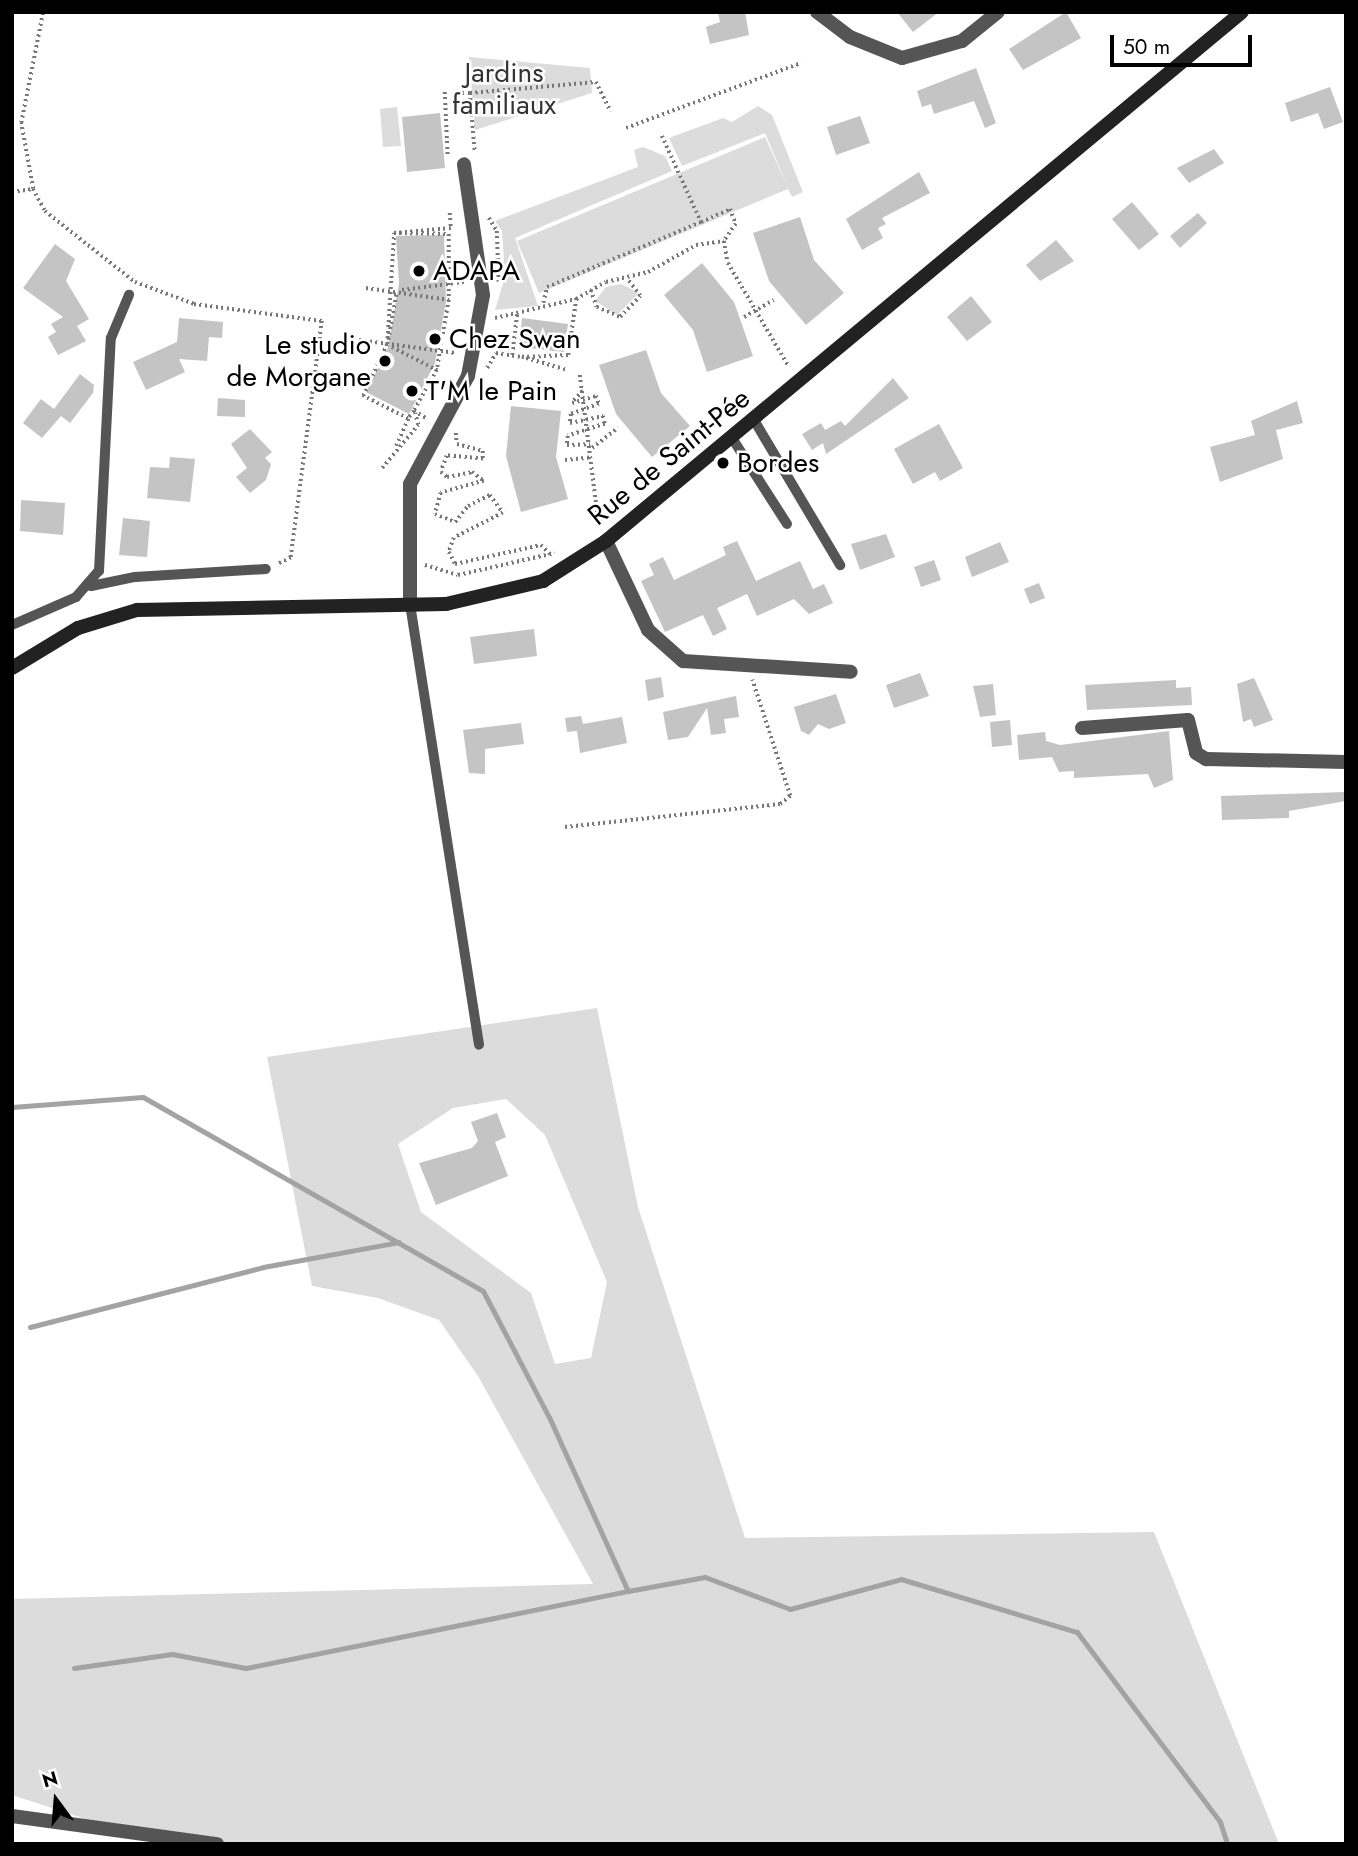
<!DOCTYPE html>
<meta charset="utf-8">
<style>
body{margin:0}
#map{position:relative;width:1358px;height:1856px;overflow:hidden;background:#fff;font-family:Jost,sans-serif}
div>[style]{position:absolute}
[style*='--x']{left:calc(var(--x)*1px);top:calc(var(--y)*1px);width:calc(var(--w)*1px);rotate:calc(var(--a)*1deg)}
.green>*{inset:0;background:#dcdcdc}
.stream>*{height:5px;margin:-2.5px;padding:0 2.5px;transform-origin:2.5px;border-radius:2.5px;background:#a3a3a3}
.building>*{inset:0;background:#c4c4c4}
.path>*{height:3.5px;margin-top:-1.75px;transform-origin:0;background:repeating-linear-gradient(90deg,#777 0 2px,transparent 0 5.5px)}
.service>*{height:10px;margin:-5px;padding:0 5px;transform-origin:5px;border-radius:5px;background:#555}
.minor>*{height:14px;margin:-7px;padding:0 7px;transform-origin:7px;border-radius:7px;background:#555}
.secondary>*{height:14px;margin:-7px;padding:0 7px;transform-origin:7px;border-radius:7px;background:#222}
.dots>*{width:19px;height:19px;translate:-50% -50%;box-sizing:border-box;border:4px solid #fff;border-radius:50%}
span{translate:-50% -50%;white-space:nowrap;text-align:center;line-height:1.15;-webkit-text-stroke:5px #fff;paint-order:stroke}
.park-label{font-size:28px;color:#333}
.poi-label{font-size:28px;color:#000}
.left{translate:0 -50%;text-align:left}
.right{translate:-100% -50%;text-align:right}
.street-label{font-size:28px;color:#000}
.frame{position:absolute;inset:0;border:14px solid #000;pointer-events:none}
.north{position:absolute;left:21px;top:1765px;width:70px;height:70px;-webkit-text-stroke:5px #fff;paint-order:stroke;rotate:344deg;font-size:19px;font-weight:700;line-height:28px;text-align:center;color:#000}
.north::after{content:'';display:block;margin:auto;width:24px;height:32px;background:#000;clip-path:polygon(50% 0,100% 100%,50% 72%,0 100%)}
.scale{position:absolute;left:1110px;top:35px;width:142px;height:32px;box-sizing:border-box;border:4px solid #000;border-top:0;padding-left:9px;font-size:21px;line-height:24px;white-space:nowrap;color:#000;-webkit-text-stroke:5px #fff;paint-order:stroke}
</style>
<div id="map">
<div class="green">
<i style="clip-path:polygon(469px 57px,590px 68px,592px 93px,475px 130px)"></i>
<i style="clip-path:polygon(758px 106px,772px 115px,803px 192px,792px 197px,788px 189px,539px 293px,517px 241px,765px 137px,788px 188px,765px 133px,682px 166px,669px 138px,723px 118px,732px 122px)"></i>
<i style="clip-path:polygon(397px 107px,401px 146px,383px 147px,380px 109px)"></i>
<i style="clip-path:polygon(643px 147px,665px 156px,672px 171px,515px 238px,538px 306px,495px 310px,505px 277px,502px 231px,495px 221px,638px 167px,634px 150px)"></i>
<i style="clip-path:polygon(621px 284px,639px 293px,617px 315px,595px 301px,606px 287px)"></i>
<i style="clip-path:polygon(evenodd,597px 1008px,638px 1207px,745px 1538px,1154px 1532px,1279px 1844px,162px 1844px,12px 1795px,12px 1599px,593px 1584px,478px 1376px,439px 1320px,378px 1298px,312px 1286px,267px 1057px,597px 1008px,506px 1099px,545px 1135px,607px 1282px,591px 1358px,555px 1364px,531px 1293px,421px 1212px,398px 1144px,453px 1108px,506px 1099px)"></i>
</div>
<div class="stream">
<i style="--x:12;--y:1107;--w:131;--a:-4.4"></i>
<i style="--x:143;--y:1097;--w:391;--a:29.7"></i>
<i style="--x:483;--y:1291;--w:142;--a:62.4"></i>
<i style="--x:549;--y:1417;--w:191;--a:65.6"></i>
<i style="--x:628;--y:1591;--w:78;--a:-10.3"></i>
<i style="--x:705;--y:1577;--w:91;--a:20.6"></i>
<i style="--x:790;--y:1609;--w:115;--a:-15.1"></i>
<i style="--x:901;--y:1579;--w:184;--a:16.8"></i>
<i style="--x:1077;--y:1632;--w:238;--a:53"></i>
<i style="--x:1220;--y:1822;--w:23;--a:72"></i>
<i style="--x:30;--y:1327;--w:241;--a:-14.4"></i>
<i style="--x:263;--y:1267;--w:138;--a:-10.4"></i>
<i style="--x:74;--y:1668;--w:99;--a:-8.1"></i>
<i style="--x:172;--y:1654;--w:75;--a:10.7"></i>
<i style="--x:246;--y:1668;--w:390;--a:-11.4"></i>
</div>
<div class="building">
<i style="clip-path:polygon(718px 12px,745px 12px,749px 35px,710px 44px,706px 27px,720px 22px)"></i>
<i style="clip-path:polygon(897px 12px,939px 12px,913px 32px)"></i>
<i style="clip-path:polygon(1066px 12px,1081px 38px,1023px 70px,1009px 49px)"></i>
<i style="clip-path:polygon(976px 68px,996px 123px,985px 128px,974px 101px,934px 114px,931px 104px,922px 107px,917px 91px)"></i>
<i style="clip-path:polygon(1330px 87px,1343px 122px,1324px 129px,1318px 113px,1291px 122px,1285px 103px)"></i>
<i style="clip-path:polygon(440px 113px,445px 168px,407px 172px,402px 117px)"></i>
<i style="clip-path:polygon(860px 116px,870px 143px,836px 155px,827px 127px)"></i>
<i style="clip-path:polygon(1214px 149px,1224px 163px,1189px 183px,1177px 168px)"></i>
<i style="clip-path:polygon(919px 172px,930px 193px,882px 218px,886px 224px,878px 228px,883px 238px,862px 250px,846px 219px)"></i>
<i style="clip-path:polygon(1132px 202px,1159px 234px,1139px 250px,1112px 219px)"></i>
<i style="clip-path:polygon(1198px 213px,1207px 223px,1180px 248px,1170px 236px)"></i>
<i style="clip-path:polygon(800px 217px,814px 260px,844px 293px,806px 325px,769px 281px,753px 233px)"></i>
<i style="clip-path:polygon(444px 235px,446px 302px,435px 363px,409px 414px,366px 392px,388px 348px,399px 284px,396px 236px)"></i>
<i style="clip-path:polygon(1056px 240px,1074px 261px,1040px 281px,1026px 265px)"></i>
<i style="clip-path:polygon(55px 244px,75px 259px,66px 281px,89px 319px,77px 326px,86px 341px,58px 355px,48px 337px,56px 332px,51px 324px,63px 317px,23px 288px)"></i>
<i style="clip-path:polygon(702px 263px,734px 302px,753px 356px,707px 372px,693px 330px,664px 295px)"></i>
<i style="clip-path:polygon(971px 296px,992px 322px,967px 341px,947px 317px)"></i>
<i style="clip-path:polygon(179px 318px,223px 322px,222px 338px,209px 337px,207px 361px,179px 359px,185px 372px,146px 390px,133px 362px,177px 342px)"></i>
<i style="clip-path:polygon(522px 318px,568px 324px,564px 352px,519px 347px)"></i>
<i style="clip-path:polygon(646px 350px,661px 393px,690px 426px,652px 457px,616px 414px,599px 365px)"></i>
<i style="clip-path:polygon(80px 374px,94px 385px,93px 393px,70px 423px,61px 416px,42px 438px,23px 423px,41px 399px,54px 409px)"></i>
<i style="clip-path:polygon(893px 378px,909px 398px,826px 454px,823px 443px,812px 450px,802px 434px,821px 423px,825px 430px,841px 421px,845px 426px)"></i>
<i style="clip-path:polygon(218px 398px,245px 400px,245px 417px,217px 416px)"></i>
<i style="clip-path:polygon(1297px 401px,1303px 423px,1276px 430px,1283px 459px,1220px 482px,1210px 447px,1255px 435px,1251px 421px)"></i>
<i style="clip-path:polygon(511px 406px,561px 411px,556px 457px,568px 499px,521px 512px,506px 456px)"></i>
<i style="clip-path:polygon(939px 424px,963px 468px,940px 481px,935px 472px,913px 484px,894px 449px)"></i>
<i style="clip-path:polygon(250px 429px,272px 452px,265px 458px,271px 464px,266px 480px,250px 493px,236px 477px,247px 468px,231px 444px)"></i>
<i style="clip-path:polygon(170px 457px,195px 459px,190px 502px,147px 498px,150px 467px,169px 468px)"></i>
<i style="clip-path:polygon(21px 500px,65px 503px,63px 535px,20px 531px)"></i>
<i style="clip-path:polygon(123px 518px,150px 521px,147px 557px,119px 555px)"></i>
<i style="clip-path:polygon(886px 534px,895px 557px,860px 570px,851px 544px)"></i>
<i style="clip-path:polygon(737px 541px,756px 581px,800px 561px,813px 589px,824px 584px,833px 603px,809px 614px,794px 599px,757px 616px,747px 594px,717px 608px,727px 629px,713px 636px,703px 615px,665px 632px,641px 581px,654px 575px,649px 564px,663px 557px,674px 580px,726px 555px,723px 547px)"></i>
<i style="clip-path:polygon(1000px 542px,1009px 562px,972px 577px,965px 557px)"></i>
<i style="clip-path:polygon(934px 560px,941px 580px,921px 587px,914px 567px)"></i>
<i style="clip-path:polygon(1039px 583px,1045px 598px,1030px 604px,1024px 589px)"></i>
<i style="clip-path:polygon(534px 629px,537px 656px,474px 664px,470px 637px)"></i>
<i style="clip-path:polygon(920px 673px,929px 696px,894px 708px,886px 685px)"></i>
<i style="clip-path:polygon(661px 677px,664px 697px,648px 701px,645px 680px)"></i>
<i style="clip-path:polygon(1254px 678px,1273px 720px,1254px 727px,1251px 719px,1243px 722px,1237px 684px)"></i>
<i style="clip-path:polygon(1176px 680px,1176px 688px,1191px 687px,1192px 705px,1087px 710px,1085px 685px)"></i>
<i style="clip-path:polygon(993px 684px,996px 715px,980px 717px,973px 686px)"></i>
<i style="clip-path:polygon(836px 694px,846px 723px,829px 729px,818px 724px,809px 735px,801px 731px,794px 707px)"></i>
<i style="clip-path:polygon(736px 696px,739px 717px,724px 719px,726px 733px,711px 735px,707px 708px,688px 737px,668px 740px,663px 712px)"></i>
<i style="clip-path:polygon(581px 716px,583px 724px,622px 717px,627px 743px,580px 753px,577px 731px,567px 732px,565px 718px)"></i>
<i style="clip-path:polygon(1010px 720px,1012px 745px,992px 747px,990px 722px)"></i>
<i style="clip-path:polygon(521px 723px,524px 744px,485px 749px,485px 774px,469px 773px,463px 730px)"></i>
<i style="clip-path:polygon(1169px 731px,1173px 780px,1154px 788px,1148px 774px,1074px 778px,1074px 771px,1059px 772px,1052px 757px,1019px 760px,1017px 735px,1045px 732px,1046px 741px,1060px 745px)"></i>
<i style="clip-path:polygon(1345px 792px,1346px 801px,1289px 811px,1289px 818px,1222px 820px,1221px 796px)"></i>
<i style="clip-path:polygon(497px 1113px,506px 1137px,495px 1142px,508px 1176px,436px 1205px,419px 1163px,472px 1148px,478px 1141px,471px 1122px)"></i>
</div>
<div class="path">
<i style="--x:445;--y:92;--w:66;--a:87.4"></i>
<i style="--x:462;--y:93;--w:8;--a:0"></i>
<i style="--x:470;--y:93;--w:59;--a:85.2"></i>
<i style="--x:470;--y:93;--w:126;--a:-5"></i>
<i style="--x:596;--y:82;--w:33;--a:63"></i>
<i style="--x:626;--y:128;--w:187;--a:-20.4"></i>
<i style="--x:662;--y:136;--w:94;--a:65.6"></i>
<i style="--x:701;--y:222;--w:32;--a:-24"></i>
<i style="--x:730;--y:209;--w:16;--a:68"></i>
<i style="--x:736;--y:224;--w:21;--a:125"></i>
<i style="--x:724;--y:241;--w:22;--a:80"></i>
<i style="--x:728;--y:263;--w:121;--a:59.6"></i>
<i style="--x:33;--y:189;--w:67;--a:-100.3"></i>
<i style="--x:21;--y:123;--w:113;--a:-78.8"></i>
<i style="--x:12;--y:192;--w:21;--a:-8"></i>
<i style="--x:33;--y:189;--w:25;--a:61"></i>
<i style="--x:45;--y:211;--w:115;--a:38.3"></i>
<i style="--x:135;--y:282;--w:63;--a:20.4"></i>
<i style="--x:194;--y:304;--w:129;--a:7.6"></i>
<i style="--x:322;--y:321;--w:239;--a:97.5"></i>
<i style="--x:291;--y:558;--w:14;--a:155"></i>
<i style="--x:450;--y:213;--w:15;--a:86"></i>
<i style="--x:489;--y:218;--w:15;--a:58"></i>
<i style="--x:497;--y:231;--w:53;--a:87.8"></i>
<i style="--x:394;--y:233;--w:57;--a:-5"></i>
<i style="--x:366;--y:288;--w:84;--a:8.2"></i>
<i style="--x:449;--y:300;--w:71;--a:99.7"></i>
<i style="--x:437;--y:370;--w:47;--a:119.3"></i>
<i style="--x:414;--y:411;--w:16;--a:30"></i>
<i style="--x:402;--y:290;--w:63;--a:-7.4"></i>
<i style="--x:591;--y:290;--w:18;--a:71"></i>
<i style="--x:597;--y:307;--w:25;--a:23"></i>
<i style="--x:620;--y:317;--w:29;--a:-46"></i>
<i style="--x:640;--y:296;--w:20;--a:-127"></i>
<i style="--x:543;--y:303;--w:16;--a:-76"></i>
<i style="--x:547;--y:287;--w:167;--a:-22.9"></i>
<i style="--x:744;--y:317;--w:34;--a:-30"></i>
<i style="--x:495;--y:318;--w:83;--a:-13.2"></i>
<i style="--x:576;--y:299;--w:34;--a:-30"></i>
<i style="--x:606;--y:282;--w:43;--a:-13.4"></i>
<i style="--x:648;--y:272;--w:55;--a:-29.4"></i>
<i style="--x:696;--y:245;--w:28;--a:-8"></i>
<i style="--x:359;--y:340;--w:98;--a:7.6"></i>
<i style="--x:388;--y:340;--w:46;--a:-79.9"></i>
<i style="--x:396;--y:295;--w:5;--a:180"></i>
<i style="--x:392;--y:347;--w:51;--a:27.1"></i>
<i style="--x:512;--y:355;--w:42;--a:-83.2"></i>
<i style="--x:487;--y:368;--w:17;--a:-59"></i>
<i style="--x:496;--y:353;--w:26;--a:9"></i>
<i style="--x:565;--y:370;--w:45;--a:-163.2"></i>
<i style="--x:522;--y:357;--w:46;--a:-2.5"></i>
<i style="--x:568;--y:355;--w:57;--a:-81.9"></i>
<i style="--x:580;--y:375;--w:152;--a:82.8"></i>
<i style="--x:583;--y:391;--w:16;--a:133"></i>
<i style="--x:572;--y:403;--w:25;--a:-16"></i>
<i style="--x:596;--y:396;--w:9;--a:69"></i>
<i style="--x:599;--y:404;--w:30;--a:160"></i>
<i style="--x:571;--y:414;--w:9;--a:96"></i>
<i style="--x:570;--y:423;--w:34;--a:-12"></i>
<i style="--x:603;--y:416;--w:8;--a:76"></i>
<i style="--x:605;--y:424;--w:39;--a:162"></i>
<i style="--x:568;--y:436;--w:9;--a:96"></i>
<i style="--x:567;--y:445;--w:23;--a:-2"></i>
<i style="--x:414;--y:411;--w:10;--a:127"></i>
<i style="--x:408;--y:419;--w:51;--a:-152.9"></i>
<i style="--x:363;--y:396;--w:57;--a:-65.2"></i>
<i style="--x:387;--y:344;--w:111;--a:-86.4"></i>
<i style="--x:394;--y:233;--w:55;--a:1"></i>
<i style="--x:449;--y:234;--w:66;--a:90"></i>
<i style="--x:456;--y:433;--w:11;--a:85"></i>
<i style="--x:457;--y:444;--w:27;--a:15"></i>
<i style="--x:483;--y:451;--w:8;--a:90"></i>
<i style="--x:483;--y:459;--w:36;--a:-175"></i>
<i style="--x:447;--y:456;--w:17;--a:111"></i>
<i style="--x:441;--y:472;--w:8;--a:40"></i>
<i style="--x:447;--y:477;--w:25;--a:-11"></i>
<i style="--x:472;--y:472;--w:15;--a:37"></i>
<i style="--x:484;--y:481;--w:45;--a:164.4"></i>
<i style="--x:441;--y:493;--w:22;--a:106"></i>
<i style="--x:435;--y:514;--w:22;--a:22"></i>
<i style="--x:455;--y:522;--w:21;--a:-51"></i>
<i style="--x:468;--y:506;--w:25;--a:-27"></i>
<i style="--x:490;--y:495;--w:22;--a:54"></i>
<i style="--x:503;--y:513;--w:55;--a:153"></i>
<i style="--x:454;--y:538;--w:15;--a:110"></i>
<i style="--x:449;--y:552;--w:13;--a:63"></i>
<i style="--x:455;--y:564;--w:88;--a:-12.5"></i>
<i style="--x:541;--y:545;--w:13;--a:45"></i>
<i style="--x:396;--y:446;--w:30;--a:-66"></i>
<i style="--x:592;--y:448;--w:33;--a:-38"></i>
<i style="--x:565;--y:460;--w:27;--a:-6"></i>
<i style="--x:382;--y:468;--w:56;--a:-50.1"></i>
<i style="--x:418;--y:425;--w:12;--a:-104"></i>
<i style="--x:425;--y:565;--w:34;--a:17"></i>
<i style="--x:458;--y:575;--w:99;--a:-12.8"></i>
<i style="--x:565;--y:827;--w:216;--a:-6.1"></i>
<i style="--x:780;--y:804;--w:13;--a:-39"></i>
<i style="--x:790;--y:796;--w:122;--a:-108.1"></i>
</div>
<div class="service">
<i style="--x:754;--y:420;--w:169;--a:59.3"></i>
<i style="--x:732;--y:438;--w:102;--a:57.4"></i>
<i style="--x:91;--y:586;--w:45;--a:-11.6"></i>
<i style="--x:135;--y:577;--w:131;--a:-3.5"></i>
<i style="--x:410;--y:604;--w:446;--a:81.1"></i>
<i style="--x:12;--y:625;--w:70;--a:-23.6"></i>
<i style="--x:76;--y:597;--w:35;--a:-49"></i>
<i style="--x:99;--y:571;--w:233;--a:-87.1"></i>
<i style="--x:111;--y:338;--w:47;--a:-67.3"></i>
</div>
<div class="minor">
<i style="--x:817;--y:12;--w:41;--a:37.1"></i>
<i style="--x:850;--y:37;--w:56;--a:22"></i>
<i style="--x:902;--y:58;--w:62;--a:-15.8"></i>
<i style="--x:962;--y:41;--w:46;--a:-38.9"></i>
<i style="--x:606;--y:541;--w:98;--a:64.7"></i>
<i style="--x:648;--y:630;--w:47;--a:41.5"></i>
<i style="--x:683;--y:661;--w:168;--a:3.7"></i>
<i style="--x:410;--y:604;--w:120;--a:-90"></i>
<i style="--x:410;--y:484;--w:123;--a:-61.8"></i>
<i style="--x:468;--y:376;--w:82;--a:-79.5"></i>
<i style="--x:483;--y:295;--w:132;--a:-98.3"></i>
<i style="--x:1082;--y:728;--w:106;--a:-4.3"></i>
<i style="--x:1188;--y:720;--w:34;--a:76"></i>
<i style="--x:1196;--y:753;--w:12;--a:31"></i>
<i style="--x:1206;--y:759;--w:140;--a:1.2"></i>
<i style="--x:12;--y:1816;--w:207;--a:7.8"></i>
</div>
<div class="secondary">
<i style="--x:12;--y:668;--w:77;--a:-31.2"></i>
<i style="--x:78;--y:628;--w:62;--a:-17"></i>
<i style="--x:137;--y:610;--w:309;--a:-1.1"></i>
<i style="--x:446;--y:604;--w:100;--a:-13.3"></i>
<i style="--x:543;--y:581;--w:75;--a:-32.4"></i>
<i style="--x:606;--y:541;--w:827;--a:-39.75"></i>
</div>
<div class="dots">
<i style="left:419px;top:271px;background:#000"></i>
<i style="left:435px;top:339px;background:#000"></i>
<i style="left:385px;top:361px;background:#000"></i>
<i style="left:412px;top:391px;background:#000"></i>
<i style="left:723px;top:463px;background:#000"></i>
</div>
<div class="park-label">
<span style="left:504px;top:89px">Jardins<br>familiaux</span>
</div>
<div class="poi-label">
<span class="left" style="left:433px;top:271px">ADAPA</span>
<span class="left" style="left:449px;top:339px">Chez Swan</span>
<span class="right" style="left:371px;top:361px">Le studio<br>de Morgane</span>
<span class="left" style="left:426px;top:391px">T'M le Pain</span>
<span class="left" style="left:737px;top:463px">Bordes</span>
</div>
<div class="street-label">
<span style="left:669px;top:457px;rotate:-39deg">Rue de Saint-Pée</span>
</div>
<div class="frame"></div>
<div class="north">N</div>
<div class="scale">50 m</div>
</div>
